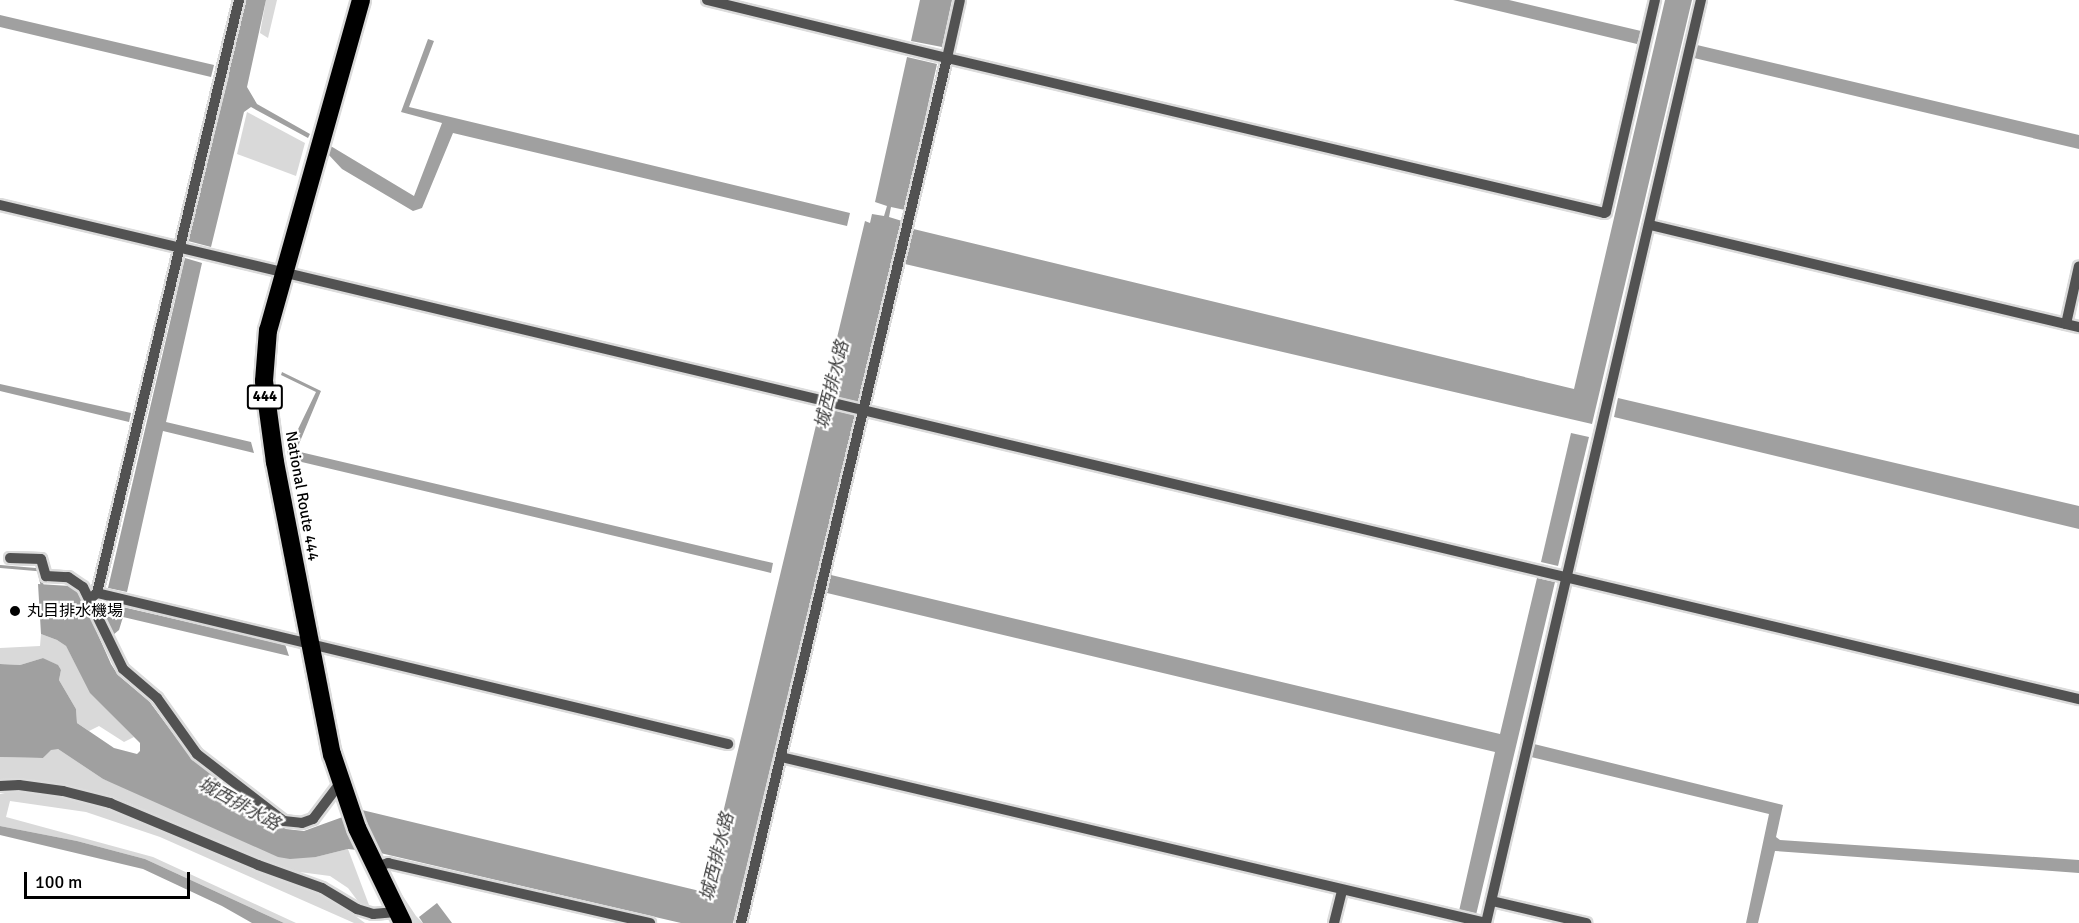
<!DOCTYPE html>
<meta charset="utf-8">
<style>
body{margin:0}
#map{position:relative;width:2079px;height:923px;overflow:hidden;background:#fff;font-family:Signika,"Noto Sans JP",sans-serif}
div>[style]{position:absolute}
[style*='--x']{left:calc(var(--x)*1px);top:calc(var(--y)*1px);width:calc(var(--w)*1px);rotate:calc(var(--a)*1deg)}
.green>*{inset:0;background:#d9d9d9}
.water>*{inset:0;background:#a0a0a0}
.stream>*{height:3px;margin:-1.5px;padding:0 1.5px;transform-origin:1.5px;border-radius:1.5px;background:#a0a0a0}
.roads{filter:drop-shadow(2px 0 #dbdbdb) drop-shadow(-2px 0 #dbdbdb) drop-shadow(0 2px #dbdbdb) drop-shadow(0 -2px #dbdbdb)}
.street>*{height:10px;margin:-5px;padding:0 5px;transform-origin:5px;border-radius:5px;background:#525252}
.highway>*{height:18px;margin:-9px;padding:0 9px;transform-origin:9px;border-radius:9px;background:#000}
.dots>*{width:16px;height:16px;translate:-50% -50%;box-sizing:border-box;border:3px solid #fff;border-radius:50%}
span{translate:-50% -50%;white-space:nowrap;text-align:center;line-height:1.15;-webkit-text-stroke:4.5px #fff;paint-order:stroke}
.shield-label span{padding:2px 4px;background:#fff;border:2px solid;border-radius:4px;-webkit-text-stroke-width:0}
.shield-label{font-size:15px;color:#000;font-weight:700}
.street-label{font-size:16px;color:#000}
.poi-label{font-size:16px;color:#000}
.left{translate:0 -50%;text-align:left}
.water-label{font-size:18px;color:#414141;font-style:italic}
.scale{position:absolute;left:24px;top:872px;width:166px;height:27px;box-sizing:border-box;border:3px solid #000;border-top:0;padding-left:8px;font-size:18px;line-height:21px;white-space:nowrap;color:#000;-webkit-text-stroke:4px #fff;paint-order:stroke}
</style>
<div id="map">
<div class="green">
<i style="clip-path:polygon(266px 0,277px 0,268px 38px,260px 33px)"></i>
<i style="clip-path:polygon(247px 112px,305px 143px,296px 176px,237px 154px)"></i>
<i style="clip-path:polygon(41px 634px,57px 640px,66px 646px,91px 693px,134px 737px,124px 742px,99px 726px,89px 731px,77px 723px,76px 709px,59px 680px,61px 670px,57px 665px,43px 658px,20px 665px,0 664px,0 648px,40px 646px)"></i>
<i style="clip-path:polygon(51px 749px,58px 749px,103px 779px,316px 857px,348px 849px,369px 905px,360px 904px,348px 888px,330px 876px,284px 870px,124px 801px,42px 782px,0 780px,0 757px,43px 758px)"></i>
<i style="clip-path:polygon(15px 791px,42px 793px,98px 805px,269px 875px,325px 894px,365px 923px,354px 923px,160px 837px,86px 812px,10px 801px,6px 817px,153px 857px,296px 923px,284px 923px,145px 859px,77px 841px,0 826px,0 794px)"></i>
<i style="clip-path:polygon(389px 875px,416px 916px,423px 923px,413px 923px)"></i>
</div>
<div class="water">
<i style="clip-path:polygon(245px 0,266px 0,247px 87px,257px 104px,310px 134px,308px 138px,251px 107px,244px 112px,211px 247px,188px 241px,229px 75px,229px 65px)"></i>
<i style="clip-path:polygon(920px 0,952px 0,942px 47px,911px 41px)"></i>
<i style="clip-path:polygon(1453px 0,1509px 0,1641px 31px,1637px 44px)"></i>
<i style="clip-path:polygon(1665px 0,1692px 0,1592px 424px,892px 261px,733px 923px,681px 923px,376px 852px,348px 849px,316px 857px,290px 859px,278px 857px,103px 779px,58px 749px,51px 750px,43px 758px,0 757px,0 664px,20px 665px,43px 658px,58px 665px,61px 670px,59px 680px,76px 709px,77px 723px,114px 748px,137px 754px,140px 751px,140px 743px,90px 693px,66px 646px,57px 640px,41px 634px,38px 584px,70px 586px,80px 594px,111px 664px,118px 675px,149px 701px,190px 756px,286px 829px,304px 831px,362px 810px,704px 892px,865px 221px,870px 223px,872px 214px,884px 216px,887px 206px,875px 202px,907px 57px,937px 64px,905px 210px,891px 207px,889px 217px,902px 221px,901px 226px,1574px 389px)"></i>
<i style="clip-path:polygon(0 15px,214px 65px,211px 77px,0 27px)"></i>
<i style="clip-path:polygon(428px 39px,434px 41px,409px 107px,850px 213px,847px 226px,453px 133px,422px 208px,413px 211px,342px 169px,327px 153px,329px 145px,414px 196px,442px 123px,401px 112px)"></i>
<i style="clip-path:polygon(1697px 45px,2079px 135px,2079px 149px,1694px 58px)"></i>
<i style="clip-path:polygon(185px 258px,202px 263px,166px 422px,251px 442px,254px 453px,163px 431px,127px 592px,108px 588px)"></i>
<i style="clip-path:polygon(282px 372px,321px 391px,296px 451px,773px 563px,771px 573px,289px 459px,287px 452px,316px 392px,281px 375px)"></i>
<i style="clip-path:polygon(0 384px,131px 413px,129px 422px,0 391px)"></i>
<i style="clip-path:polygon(1618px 398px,2079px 506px,2079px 529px,1614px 417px)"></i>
<i style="clip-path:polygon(1571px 433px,1589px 437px,1558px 566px,1541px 562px)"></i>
<i style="clip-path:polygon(831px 575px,1500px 734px,1537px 578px,1555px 582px,1476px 915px,1459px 911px,1495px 752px,827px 593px)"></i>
<i style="clip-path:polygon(105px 603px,285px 644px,289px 656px,123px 617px,119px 630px,113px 635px,102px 613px)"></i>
<i style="clip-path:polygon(1534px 744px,1783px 805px,1776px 837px,1780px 840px,2079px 860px,2079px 873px,1775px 851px,1758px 923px,1746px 923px,1769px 814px,1531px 757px)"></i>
<i style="clip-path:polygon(0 826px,77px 841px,145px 859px,284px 923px,252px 923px,222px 906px,143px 869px,0 835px)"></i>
<i style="clip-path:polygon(437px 903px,452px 923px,423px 923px,419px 917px)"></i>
</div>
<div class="stream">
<i style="--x:0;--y:566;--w:38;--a:5"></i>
<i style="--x:38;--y:569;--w:17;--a:77"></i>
</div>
<div class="roads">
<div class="street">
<i style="--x:707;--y:0;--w:247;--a:13.6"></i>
<i style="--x:947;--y:58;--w:59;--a:-77.4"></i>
<i style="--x:0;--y:205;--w:2137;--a:13.37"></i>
<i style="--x:1650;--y:225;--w:441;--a:13.4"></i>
<i style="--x:2066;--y:324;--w:59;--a:-77.4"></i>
<i style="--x:10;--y:558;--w:31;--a:2"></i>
<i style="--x:41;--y:559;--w:18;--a:74"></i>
<i style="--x:46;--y:576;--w:22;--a:3"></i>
<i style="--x:68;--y:577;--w:18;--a:34"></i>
<i style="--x:83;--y:587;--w:91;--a:64"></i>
<i style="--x:123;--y:669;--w:45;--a:40.5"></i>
<i style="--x:157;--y:698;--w:69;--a:54.5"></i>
<i style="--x:197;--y:754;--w:110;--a:37.6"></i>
<i style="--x:284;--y:821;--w:18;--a:6"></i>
<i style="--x:302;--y:823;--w:12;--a:-20"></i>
<i style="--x:313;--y:819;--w:46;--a:-52.9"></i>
<i style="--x:97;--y:593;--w:649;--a:13.46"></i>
<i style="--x:90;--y:599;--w:9;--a:-41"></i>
<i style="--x:97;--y:593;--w:610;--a:-76.53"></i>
<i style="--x:781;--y:757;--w:724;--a:13.25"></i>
<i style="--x:1486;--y:923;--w:948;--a:-76.89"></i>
<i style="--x:0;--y:786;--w:19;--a:-3"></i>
<i style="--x:19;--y:785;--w:44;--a:7.8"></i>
<i style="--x:63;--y:791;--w:49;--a:14.3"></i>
<i style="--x:110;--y:803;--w:160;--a:22.7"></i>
<i style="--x:258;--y:865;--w:68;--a:19.8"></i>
<i style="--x:322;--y:888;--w:41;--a:31"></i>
<i style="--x:357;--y:909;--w:17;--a:17"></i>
<i style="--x:373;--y:914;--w:23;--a:-5"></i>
<i style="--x:375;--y:867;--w:14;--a:-17"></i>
<i style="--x:388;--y:863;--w:269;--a:12.9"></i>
<i style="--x:1492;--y:901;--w:97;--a:13.2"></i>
<i style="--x:741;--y:923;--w:889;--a:-76.6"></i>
<i style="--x:947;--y:58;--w:675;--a:13.27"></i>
<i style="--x:1604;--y:213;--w:2;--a:-27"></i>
<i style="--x:1606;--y:212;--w:218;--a:-77"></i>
<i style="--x:1334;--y:923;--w:34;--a:-76"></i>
</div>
<div class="highway">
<i style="--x:361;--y:0;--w:343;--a:105.7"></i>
<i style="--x:268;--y:330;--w:51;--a:94.5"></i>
<i style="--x:264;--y:381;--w:82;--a:82.3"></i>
<i style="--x:275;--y:462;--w:298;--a:79"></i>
<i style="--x:332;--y:754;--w:78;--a:71.3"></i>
<i style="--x:357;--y:828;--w:106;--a:64.2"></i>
</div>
</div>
<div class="dots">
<i style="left:15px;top:611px;background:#000"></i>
</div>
<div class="shield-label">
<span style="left:265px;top:397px">444</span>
</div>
<div class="street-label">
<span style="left:302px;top:496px;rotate:80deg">National Route 444</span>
</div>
<div class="poi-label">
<span class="left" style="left:27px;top:611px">丸目排水機場</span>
</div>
<div class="water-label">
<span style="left:832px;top:385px;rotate:-76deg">城西排水路</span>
<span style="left:239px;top:804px;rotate:29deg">城西排水路</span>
<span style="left:717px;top:857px;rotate:-76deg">城西排水路</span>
</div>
<div class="scale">100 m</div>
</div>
